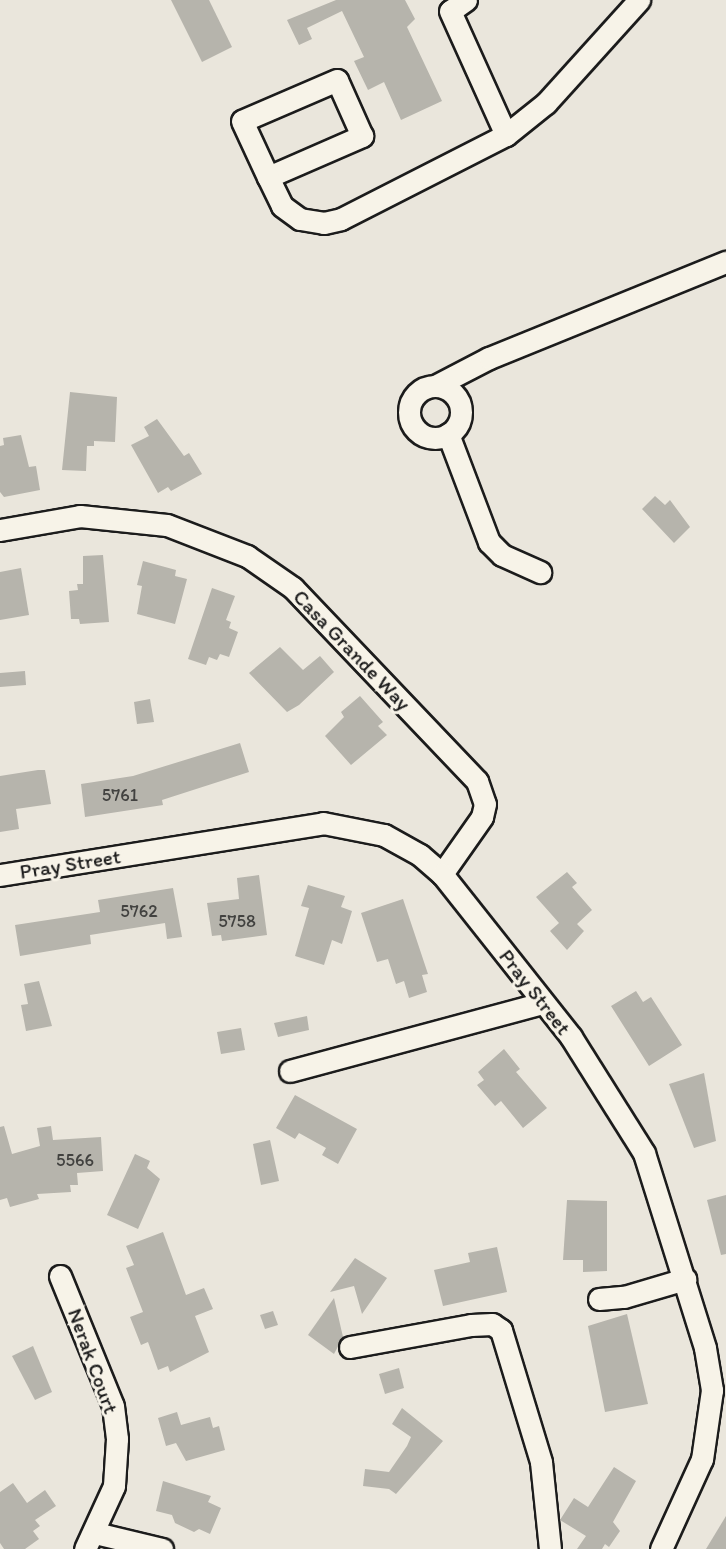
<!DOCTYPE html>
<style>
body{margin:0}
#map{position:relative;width:726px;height:1549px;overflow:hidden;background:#eae6dc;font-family:Itim,sans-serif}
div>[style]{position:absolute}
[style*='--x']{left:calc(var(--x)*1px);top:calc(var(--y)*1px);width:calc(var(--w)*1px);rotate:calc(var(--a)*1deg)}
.building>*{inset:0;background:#b6b4ac}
.roads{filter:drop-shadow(2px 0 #1c1c1c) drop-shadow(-2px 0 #1c1c1c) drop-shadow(0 2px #1c1c1c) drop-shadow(0 -2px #1c1c1c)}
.minor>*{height:21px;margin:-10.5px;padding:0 10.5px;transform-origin:10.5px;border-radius:10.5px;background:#f7f3e8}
.minor>.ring{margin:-10.5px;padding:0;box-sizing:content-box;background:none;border:21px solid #f7f3e8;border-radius:50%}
span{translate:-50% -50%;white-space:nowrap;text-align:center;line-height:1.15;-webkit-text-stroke:6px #f7f3e8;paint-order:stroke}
.number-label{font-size:18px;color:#424240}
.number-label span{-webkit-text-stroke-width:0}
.street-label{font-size:21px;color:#1c1c1c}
</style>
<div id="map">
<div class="building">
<i style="clip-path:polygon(171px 0,209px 0,232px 47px,202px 62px)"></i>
<i style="clip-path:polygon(336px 0,405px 0,415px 19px,407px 27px,442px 101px,401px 120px,384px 82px,368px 90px,354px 61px,364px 57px,342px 11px,307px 28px,312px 39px,299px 45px,287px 20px)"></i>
<i style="clip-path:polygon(70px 392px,117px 397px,115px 442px,94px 441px,94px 446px,87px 446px,86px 471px,62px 470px)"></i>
<i style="clip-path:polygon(157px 419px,184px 456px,189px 453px,202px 474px,171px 491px,168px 487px,158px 493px,131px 445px,149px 436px,144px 427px)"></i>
<i style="clip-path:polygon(21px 435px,29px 467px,36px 466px,40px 490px,4px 497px,0 492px,0 446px,4px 445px,3px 438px)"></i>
<i style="clip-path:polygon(655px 496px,665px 505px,670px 500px,690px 527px,674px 543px,642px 509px)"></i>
<i style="clip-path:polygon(103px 555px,109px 622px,80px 624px,79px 619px,71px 619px,69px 591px,78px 590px,77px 584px,83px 584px,83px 556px)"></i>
<i style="clip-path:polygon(143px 561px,176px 570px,175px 576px,187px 579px,175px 624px,137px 614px,142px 586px,137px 585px)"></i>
<i style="clip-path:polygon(21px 568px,29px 615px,0 620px,0 572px)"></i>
<i style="clip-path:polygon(212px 588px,235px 596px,226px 620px,231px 622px,229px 628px,238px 632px,229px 657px,220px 654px,217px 660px,209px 657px,206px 665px,188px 659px)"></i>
<i style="clip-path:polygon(280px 647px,303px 670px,320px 656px,334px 672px,299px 705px,287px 712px,249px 673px)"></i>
<i style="clip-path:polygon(25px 671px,26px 685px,0 687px,0 673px)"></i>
<i style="clip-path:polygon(360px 696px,383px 722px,378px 726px,387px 735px,351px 765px,325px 736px,344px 717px,341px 712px)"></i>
<i style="clip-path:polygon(150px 699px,154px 722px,137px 724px,134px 702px)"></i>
<i style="clip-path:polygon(240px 743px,249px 772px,162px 800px,163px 805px,85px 817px,81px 784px,133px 776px)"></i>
<i style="clip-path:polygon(38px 770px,45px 770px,51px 804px,16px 809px,19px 829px,0 832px,0 776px)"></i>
<i style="clip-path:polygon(567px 872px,577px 883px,572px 887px,592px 910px,577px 924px,584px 931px,567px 950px,550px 931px,559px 923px,536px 897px)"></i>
<i style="clip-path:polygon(259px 875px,267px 935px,222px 941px,221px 935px,212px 936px,207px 903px,239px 899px,237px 878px)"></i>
<i style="clip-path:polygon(308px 885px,345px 896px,341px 907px,352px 911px,342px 944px,332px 940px,324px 965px,295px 956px,309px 908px,301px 906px)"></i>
<i style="clip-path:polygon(173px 888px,182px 937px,167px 939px,165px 923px,90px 935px,91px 944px,20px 956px,15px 925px,100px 912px,98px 900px)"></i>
<i style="clip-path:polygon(403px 899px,428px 974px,422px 975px,427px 992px,409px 998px,404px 981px,396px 984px,388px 959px,377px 962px,361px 913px)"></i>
<i style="clip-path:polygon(39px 981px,52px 1026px,26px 1031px,21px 1005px,28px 1004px,24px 984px)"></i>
<i style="clip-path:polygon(636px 991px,643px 1002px,651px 997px,682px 1045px,649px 1066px,611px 1006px)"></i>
<i style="clip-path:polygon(307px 1016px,309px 1030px,278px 1037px,274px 1023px)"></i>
<i style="clip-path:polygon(241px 1028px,245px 1050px,221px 1054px,217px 1032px)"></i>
<i style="clip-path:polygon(504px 1049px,520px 1069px,516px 1072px,547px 1108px,523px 1128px,501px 1101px,495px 1106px,477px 1085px,484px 1080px,478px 1072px)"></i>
<i style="clip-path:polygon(704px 1073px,716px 1141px,694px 1148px,669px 1084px)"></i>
<i style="clip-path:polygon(295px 1095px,357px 1129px,338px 1164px,322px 1155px,326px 1148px,299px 1133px,295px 1139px,276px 1128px)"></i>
<i style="clip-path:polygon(4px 1126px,12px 1154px,40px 1146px,37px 1128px,51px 1126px,53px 1140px,101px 1137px,103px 1171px,77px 1173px,78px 1185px,70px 1185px,71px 1192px,37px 1194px,39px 1199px,10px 1207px,7px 1198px,0 1200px,0 1127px)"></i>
<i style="clip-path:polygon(270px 1140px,279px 1181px,261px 1185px,253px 1144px)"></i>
<i style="clip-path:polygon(135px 1154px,150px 1161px,147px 1168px,160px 1179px,138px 1229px,107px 1215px)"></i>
<i style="clip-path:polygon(726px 1195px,726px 1254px,721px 1255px,707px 1200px)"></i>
<i style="clip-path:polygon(567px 1200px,607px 1201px,607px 1271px,583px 1272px,583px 1260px,563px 1260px)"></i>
<i style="clip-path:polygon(163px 1232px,186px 1295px,204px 1288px,213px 1309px,195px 1316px,209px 1352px,170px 1372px,168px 1366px,158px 1370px,148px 1342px,141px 1345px,130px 1317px,143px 1312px,126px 1268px,134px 1265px,126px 1246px)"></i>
<i style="clip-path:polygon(497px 1247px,507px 1292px,443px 1306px,434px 1270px,470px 1262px,468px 1253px)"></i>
<i style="clip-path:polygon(355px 1258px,387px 1278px,362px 1314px,354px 1286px,330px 1292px)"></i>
<i style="clip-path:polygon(334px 1298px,343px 1337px,334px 1354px,308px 1335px)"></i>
<i style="clip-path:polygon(273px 1311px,278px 1325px,265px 1329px,260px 1315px)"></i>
<i style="clip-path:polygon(627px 1314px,648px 1404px,605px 1412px,588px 1326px)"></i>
<i style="clip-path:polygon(33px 1346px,52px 1392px,35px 1400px,12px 1356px)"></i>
<i style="clip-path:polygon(399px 1368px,404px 1388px,385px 1394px,379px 1374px)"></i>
<i style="clip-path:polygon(402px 1408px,443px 1441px,396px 1494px,389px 1489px,363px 1486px,365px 1469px,389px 1472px,407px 1446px,411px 1437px,392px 1424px)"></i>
<i style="clip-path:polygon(177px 1412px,181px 1425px,210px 1417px,213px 1428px,219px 1426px,225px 1450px,186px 1461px,176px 1443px,166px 1446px,158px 1418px)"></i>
<i style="clip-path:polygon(614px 1467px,636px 1481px,613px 1522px,620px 1531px,609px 1547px,605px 1544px,602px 1549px,577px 1549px,586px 1536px,560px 1520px,574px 1498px,588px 1507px)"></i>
<i style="clip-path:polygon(163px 1481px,211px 1496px,208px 1502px,221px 1508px,210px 1534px,199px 1529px,194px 1532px,175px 1523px,172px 1515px,156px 1511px)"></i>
<i style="clip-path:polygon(13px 1483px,27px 1503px,45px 1490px,56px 1506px,35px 1520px,40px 1526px,33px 1531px,39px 1539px,25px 1549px,4px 1549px,0 1543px,0 1492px)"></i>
<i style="clip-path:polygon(726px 1516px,726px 1549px,706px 1549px)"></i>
</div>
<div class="roads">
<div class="minor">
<i style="--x:466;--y:0;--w:19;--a:145"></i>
<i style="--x:450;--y:11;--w:136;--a:65.7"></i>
<i style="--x:268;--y:177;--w:103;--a:-23.6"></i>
<i style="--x:362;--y:136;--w:61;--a:-114.1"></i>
<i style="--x:337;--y:80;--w:103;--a:156.7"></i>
<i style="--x:242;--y:121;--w:62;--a:65.1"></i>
<i style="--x:268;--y:177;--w:32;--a:64"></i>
<i style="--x:282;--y:206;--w:22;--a:36"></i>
<i style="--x:300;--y:219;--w:24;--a:9"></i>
<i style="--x:324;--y:223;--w:17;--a:-13"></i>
<i style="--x:341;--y:219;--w:185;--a:-27"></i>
<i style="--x:506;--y:135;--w:51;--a:-38.7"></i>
<i style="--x:546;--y:103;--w:139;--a:-47.9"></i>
<i style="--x:435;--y:386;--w:61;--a:-27.4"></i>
<i style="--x:489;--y:358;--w:256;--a:-22.1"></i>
<i class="ring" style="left:409px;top:386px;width:31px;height:31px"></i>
<i style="--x:448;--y:434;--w:116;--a:69.2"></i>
<i style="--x:489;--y:542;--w:18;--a:45"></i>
<i style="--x:502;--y:555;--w:42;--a:24.1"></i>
<i style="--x:0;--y:530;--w:81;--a:-9.9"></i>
<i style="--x:80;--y:516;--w:87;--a:5.9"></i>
<i style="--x:167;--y:525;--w:86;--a:21.2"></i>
<i style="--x:247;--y:556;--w:56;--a:34.8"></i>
<i style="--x:293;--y:588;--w:267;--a:46.4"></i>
<i style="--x:477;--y:781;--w:24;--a:71"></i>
<i style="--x:485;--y:804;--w:13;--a:103"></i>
<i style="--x:482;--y:817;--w:70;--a:125.1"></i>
<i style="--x:0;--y:875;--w:327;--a:-9.1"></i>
<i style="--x:323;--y:823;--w:62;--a:11.1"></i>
<i style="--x:384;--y:835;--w:41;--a:29.1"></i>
<i style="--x:420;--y:855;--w:29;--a:41"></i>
<i style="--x:442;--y:874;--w:208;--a:51.6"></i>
<i style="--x:571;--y:1037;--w:137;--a:57.8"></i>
<i style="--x:644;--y:1153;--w:204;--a:72.6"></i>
<i style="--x:705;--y:1348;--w:43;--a:80.5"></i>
<i style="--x:712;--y:1390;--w:70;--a:98.2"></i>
<i style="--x:702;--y:1459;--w:99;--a:114.5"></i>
<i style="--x:290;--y:1071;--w:261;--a:-15.1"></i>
<i style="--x:60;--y:1276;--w:140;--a:67.8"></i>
<i style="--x:113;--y:1406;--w:33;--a:83"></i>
<i style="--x:117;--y:1439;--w:47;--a:93.7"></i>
<i style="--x:114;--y:1486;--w:69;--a:114.7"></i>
<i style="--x:599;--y:1299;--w:25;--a:-5"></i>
<i style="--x:624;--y:1297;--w:64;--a:-16.4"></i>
<i style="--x:350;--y:1347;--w:123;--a:-10.3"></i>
<i style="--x:471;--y:1325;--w:21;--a:-3"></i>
<i style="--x:492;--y:1324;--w:11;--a:34"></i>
<i style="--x:501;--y:1330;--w:138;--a:73.1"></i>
<i style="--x:541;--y:1462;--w:87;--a:84.1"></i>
<i style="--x:95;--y:1533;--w:69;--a:13.4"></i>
</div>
</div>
<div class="number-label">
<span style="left:120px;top:795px">5761</span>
<span style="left:139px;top:911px">5762</span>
<span style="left:237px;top:921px">5758</span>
<span style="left:75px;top:1160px">5566</span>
</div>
<div class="street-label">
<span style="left:352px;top:650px;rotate:46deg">Casa Grande Way</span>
<span style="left:70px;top:864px;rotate:-9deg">Pray Street</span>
<span style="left:535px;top:992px;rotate:52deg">Pray Street</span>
<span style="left:93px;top:1361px;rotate:70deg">Nerak Court</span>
</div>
</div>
